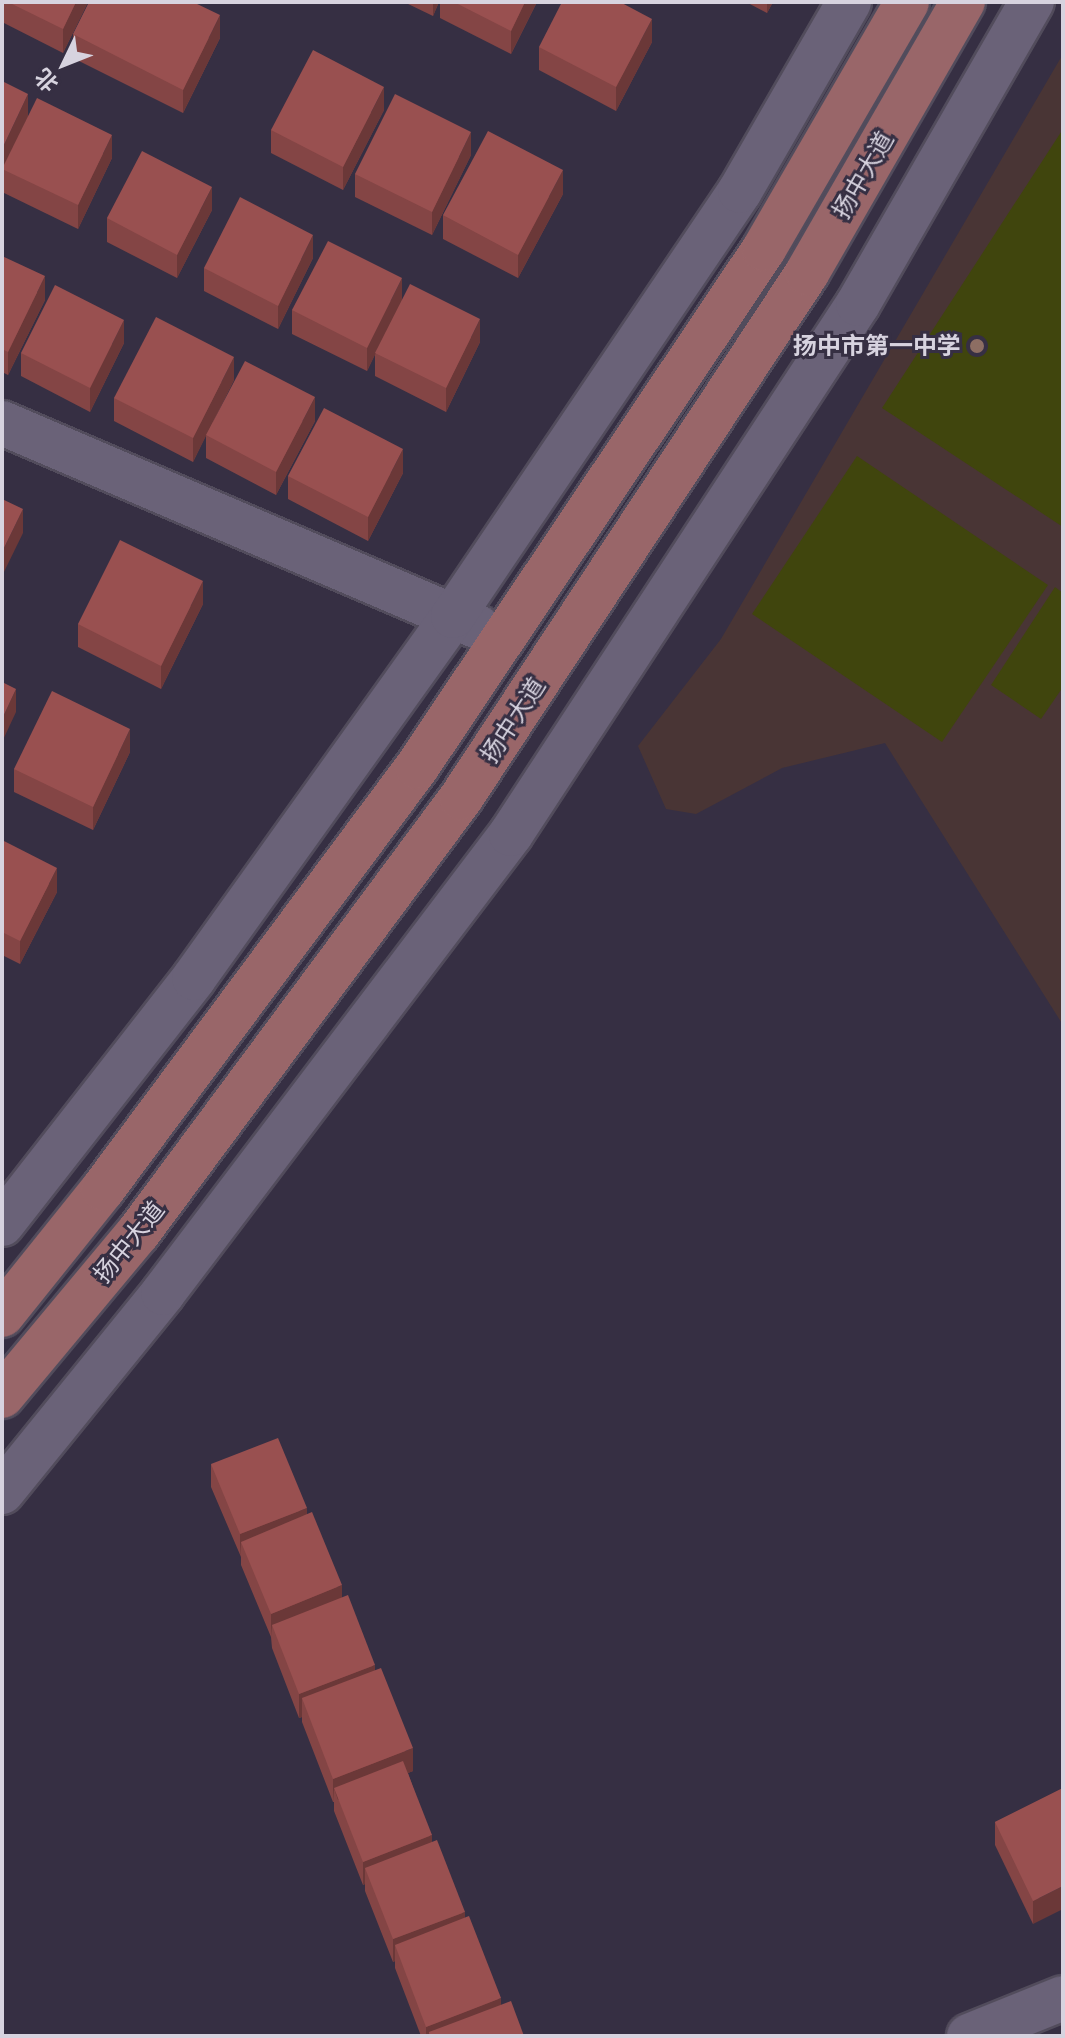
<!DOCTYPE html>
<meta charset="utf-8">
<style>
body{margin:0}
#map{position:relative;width:1065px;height:2038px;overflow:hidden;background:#362f43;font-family:"Space Grotesk","Noto Sans SC",sans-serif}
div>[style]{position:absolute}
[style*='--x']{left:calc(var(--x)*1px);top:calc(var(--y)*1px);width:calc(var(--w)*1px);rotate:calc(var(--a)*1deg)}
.education>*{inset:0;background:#493535}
.green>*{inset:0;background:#40450d}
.roads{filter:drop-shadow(2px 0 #524c5c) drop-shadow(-2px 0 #524c5c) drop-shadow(0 2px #524c5c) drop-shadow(0 -2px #524c5c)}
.minor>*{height:44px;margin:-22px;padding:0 22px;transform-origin:22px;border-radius:22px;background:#6a6278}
.tertiary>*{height:44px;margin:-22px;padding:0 22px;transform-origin:22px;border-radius:22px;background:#6a6278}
.primary>*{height:44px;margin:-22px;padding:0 22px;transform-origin:22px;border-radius:22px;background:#996669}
.wall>*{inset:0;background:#844545}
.shaded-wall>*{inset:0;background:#6b3838}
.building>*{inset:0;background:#995050}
.dots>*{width:22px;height:22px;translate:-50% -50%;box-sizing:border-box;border:4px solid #362f43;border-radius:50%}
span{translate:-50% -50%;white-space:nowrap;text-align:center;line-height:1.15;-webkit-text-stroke:6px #362f43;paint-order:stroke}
.street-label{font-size:24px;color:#d7d3df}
.poi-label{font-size:24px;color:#d7d3df;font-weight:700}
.right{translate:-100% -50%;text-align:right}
.frame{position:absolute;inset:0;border:4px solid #d7d3df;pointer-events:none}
.north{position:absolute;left:24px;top:24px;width:80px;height:80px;-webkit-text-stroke:6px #362f43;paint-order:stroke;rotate:227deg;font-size:22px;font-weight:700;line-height:32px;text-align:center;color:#d7d3df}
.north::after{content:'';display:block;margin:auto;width:28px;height:36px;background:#d7d3df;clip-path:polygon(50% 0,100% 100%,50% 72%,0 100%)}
</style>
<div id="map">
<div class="education">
<i style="clip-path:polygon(1063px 54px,1063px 1025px,885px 743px,782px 768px,696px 814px,666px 809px,638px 746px,721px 639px)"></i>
</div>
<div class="green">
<i style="clip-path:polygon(1063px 129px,1063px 527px,882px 408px)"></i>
<i style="clip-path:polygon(857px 456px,1048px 585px,942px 742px,752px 614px)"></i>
<i style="clip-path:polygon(1055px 587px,1063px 593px,1063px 687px,1041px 719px,991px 685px)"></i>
</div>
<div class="roads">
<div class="minor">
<i style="--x:2;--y:423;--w:518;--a:23.2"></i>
<i style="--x:2;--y:1224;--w:312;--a:-52"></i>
<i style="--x:194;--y:978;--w:445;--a:-54.4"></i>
<i style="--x:453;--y:616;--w:513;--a:-55.97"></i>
<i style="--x:740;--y:191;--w:218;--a:-60"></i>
<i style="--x:2;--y:1492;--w:256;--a:-51"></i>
<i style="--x:163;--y:1293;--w:576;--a:-52.83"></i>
<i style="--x:511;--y:834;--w:633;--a:-56.79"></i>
<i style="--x:858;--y:304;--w:349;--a:-60.1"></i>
</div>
<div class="tertiary">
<i style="--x:969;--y:2036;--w:101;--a:-22"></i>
</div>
<div class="primary">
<i style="--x:2;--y:1315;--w:161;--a:-51.3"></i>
<i style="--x:103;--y:1189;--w:526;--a:-53.35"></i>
<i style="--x:417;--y:767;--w:623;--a:-56.18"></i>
<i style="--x:764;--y:249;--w:285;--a:-59.9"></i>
<i style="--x:2;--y:1396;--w:212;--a:-50.2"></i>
<i style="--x:138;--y:1233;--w:542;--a:-53.41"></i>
<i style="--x:461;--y:798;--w:629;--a:-56.61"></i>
<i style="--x:807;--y:273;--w:313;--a:-60.1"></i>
</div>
</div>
<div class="wall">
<i style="clip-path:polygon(2px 2px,88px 2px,63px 53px,2px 22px)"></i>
<i style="clip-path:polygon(404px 2px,439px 2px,433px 16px)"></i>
<i style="clip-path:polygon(440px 2px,537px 2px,511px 54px,440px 18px)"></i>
<i style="clip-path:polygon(746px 2px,773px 2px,767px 13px)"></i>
<i style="clip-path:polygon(73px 34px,220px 38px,183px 113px,73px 58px)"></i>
<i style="clip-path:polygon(652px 42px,616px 111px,539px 70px,539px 47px)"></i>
<i style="clip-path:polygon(384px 110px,343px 190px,271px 153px,271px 130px)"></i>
<i style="clip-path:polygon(28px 117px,112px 158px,78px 229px,2px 192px,2px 172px)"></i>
<i style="clip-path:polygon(471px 155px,432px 235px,355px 197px,355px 174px)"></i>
<i style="clip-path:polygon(563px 194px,518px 278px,443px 239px,443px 215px)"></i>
<i style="clip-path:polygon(212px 210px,177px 278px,107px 242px,107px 218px)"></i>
<i style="clip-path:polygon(2px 256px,45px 300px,8px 375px,2px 372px)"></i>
<i style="clip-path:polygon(313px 258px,278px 329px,204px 291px,204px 268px)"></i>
<i style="clip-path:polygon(402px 300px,480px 342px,446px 412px,375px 376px,375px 354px,367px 371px,292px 334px,292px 310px)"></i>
<i style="clip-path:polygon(124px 343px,90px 412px,21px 376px,21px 353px)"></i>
<i style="clip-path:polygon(234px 380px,213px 422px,315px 421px,276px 495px,206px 458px,206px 435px,193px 462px,114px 421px,114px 398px)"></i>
<i style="clip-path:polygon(403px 473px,368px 541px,288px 499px,288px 476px)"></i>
<i style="clip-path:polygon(203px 604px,161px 689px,78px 647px,78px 624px)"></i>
<i style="clip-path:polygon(130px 752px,93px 830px,14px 792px,14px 769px)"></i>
<i style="clip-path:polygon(2px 840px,57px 892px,20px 964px,2px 955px)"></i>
<i style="clip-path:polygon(211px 1464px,307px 1514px,342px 1598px,375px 1670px,413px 1771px,408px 1773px,432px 1842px,501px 2005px,524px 2036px,421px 2036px,395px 1968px,395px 1961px,393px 1962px,365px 1891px,365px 1884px,363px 1885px,334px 1811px,334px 1802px,333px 1802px,302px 1722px,302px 1717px,299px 1718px,272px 1648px,271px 1637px,241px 1565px,241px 1557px,211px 1487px)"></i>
<i style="clip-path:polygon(1063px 1788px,1033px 1924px,995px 1845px,995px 1822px)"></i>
</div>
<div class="shaded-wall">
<i style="clip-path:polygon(76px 2px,88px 2px,63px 53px,63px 29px)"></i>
<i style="clip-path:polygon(433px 2px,439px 2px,433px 16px)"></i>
<i style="clip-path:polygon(525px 2px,537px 2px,511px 54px,511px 31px)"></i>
<i style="clip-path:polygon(767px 2px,773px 2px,767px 13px)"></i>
<i style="clip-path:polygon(220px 15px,220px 38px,183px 113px,183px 90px)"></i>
<i style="clip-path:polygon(652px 19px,652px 42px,616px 111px,616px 87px)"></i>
<i style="clip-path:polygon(384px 87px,384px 110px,343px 190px,343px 167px)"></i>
<i style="clip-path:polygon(28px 94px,28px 117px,2px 172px,2px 149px)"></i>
<i style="clip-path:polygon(471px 132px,471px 155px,432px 235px,432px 212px)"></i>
<i style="clip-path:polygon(112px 135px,112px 158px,78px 229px,78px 205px)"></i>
<i style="clip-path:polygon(563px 170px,563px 194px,518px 278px,518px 255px)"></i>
<i style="clip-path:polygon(212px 187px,212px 210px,177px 278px,177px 255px)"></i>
<i style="clip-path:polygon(313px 235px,313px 258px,278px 329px,278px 306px)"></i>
<i style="clip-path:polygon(45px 276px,45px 300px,8px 375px,8px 352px)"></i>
<i style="clip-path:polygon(402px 278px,402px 301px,367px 371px,367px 348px)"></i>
<i style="clip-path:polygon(480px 319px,480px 342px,446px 412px,446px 388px)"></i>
<i style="clip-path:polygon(124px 320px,124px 343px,90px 412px,90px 388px)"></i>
<i style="clip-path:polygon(234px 357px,234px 380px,193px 462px,193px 438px)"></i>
<i style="clip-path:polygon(315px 397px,315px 421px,276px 495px,276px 472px)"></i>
<i style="clip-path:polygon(403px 449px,403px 473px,368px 541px,368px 517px)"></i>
<i style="clip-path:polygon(23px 509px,23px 533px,2px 576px,2px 552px)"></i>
<i style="clip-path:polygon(203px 581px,203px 604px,161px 689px,161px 666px)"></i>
<i style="clip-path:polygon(16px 689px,16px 712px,2px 742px,2px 719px)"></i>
<i style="clip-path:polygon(130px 729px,130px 752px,93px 830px,93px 807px)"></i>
<i style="clip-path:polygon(57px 868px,57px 892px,20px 964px,20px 941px)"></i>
<i style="clip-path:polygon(307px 1508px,307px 1531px,241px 1542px,240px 1558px,240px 1534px)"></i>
<i style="clip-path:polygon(342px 1585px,342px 1608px,272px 1625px,271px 1637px,271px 1614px)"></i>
<i style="clip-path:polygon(375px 1665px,375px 1688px,302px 1698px,302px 1717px,299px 1718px,299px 1694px)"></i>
<i style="clip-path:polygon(413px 1748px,413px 1771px,338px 1800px,334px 1788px,333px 1802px,333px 1779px)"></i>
<i style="clip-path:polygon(432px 1835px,432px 1858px,365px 1868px,365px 1884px,363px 1885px,363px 1862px)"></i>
<i style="clip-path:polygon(1063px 1886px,1063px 1909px,1033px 1924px,1033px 1901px)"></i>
<i style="clip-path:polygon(465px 1912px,465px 1935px,395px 1945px,395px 1961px,393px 1962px,393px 1939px)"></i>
<i style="clip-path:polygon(501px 1998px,501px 2021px,429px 2032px,429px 2036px,426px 2036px,426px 2027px)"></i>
</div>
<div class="building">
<i style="clip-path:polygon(8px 2px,76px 2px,63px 29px)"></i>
<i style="clip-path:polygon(89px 2px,193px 2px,220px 15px,183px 90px,73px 34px)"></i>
<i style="clip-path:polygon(454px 2px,525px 2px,511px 31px)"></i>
<i style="clip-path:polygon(562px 2px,620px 2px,652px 19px,616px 87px,539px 47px)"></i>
<i style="clip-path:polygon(313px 50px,384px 87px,343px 167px,271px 130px)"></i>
<i style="clip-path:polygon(2px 81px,28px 94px,2px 149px)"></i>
<i style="clip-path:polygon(395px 94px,471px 132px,432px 212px,355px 174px)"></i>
<i style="clip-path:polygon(37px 98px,112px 135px,78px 205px,2px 169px)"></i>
<i style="clip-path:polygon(488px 131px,563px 170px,518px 255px,443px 215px)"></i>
<i style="clip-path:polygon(142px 151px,212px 187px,177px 255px,107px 218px)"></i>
<i style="clip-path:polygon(240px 197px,313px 235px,278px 306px,204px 268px)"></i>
<i style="clip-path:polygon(328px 241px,402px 278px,367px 348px,292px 310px)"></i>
<i style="clip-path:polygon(2px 256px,45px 276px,8px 352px,2px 349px)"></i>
<i style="clip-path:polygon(410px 284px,480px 319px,446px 388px,375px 353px)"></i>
<i style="clip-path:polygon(55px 285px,124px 320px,90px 388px,21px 353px)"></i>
<i style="clip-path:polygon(156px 317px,234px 357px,193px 438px,114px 398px)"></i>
<i style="clip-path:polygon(245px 361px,315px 397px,276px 472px,206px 435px)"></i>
<i style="clip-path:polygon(324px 408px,403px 449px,368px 517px,288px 476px)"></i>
<i style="clip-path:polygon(2px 499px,23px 509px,2px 552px)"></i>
<i style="clip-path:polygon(120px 540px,203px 581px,161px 666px,78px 624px)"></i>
<i style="clip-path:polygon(2px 682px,16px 689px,2px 719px)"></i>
<i style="clip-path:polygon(52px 691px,130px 729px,93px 807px,14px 769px)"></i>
<i style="clip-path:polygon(2px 840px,57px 868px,20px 941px,2px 932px)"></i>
<i style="clip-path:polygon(278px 1438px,307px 1508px,240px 1534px,211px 1464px)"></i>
<i style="clip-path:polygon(312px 1512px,342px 1585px,271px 1614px,241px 1542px)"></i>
<i style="clip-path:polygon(348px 1595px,375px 1665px,299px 1694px,272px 1625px)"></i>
<i style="clip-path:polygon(381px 1668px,413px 1748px,333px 1779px,302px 1698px)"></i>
<i style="clip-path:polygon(403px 1761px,432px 1835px,363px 1862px,334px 1788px)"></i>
<i style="clip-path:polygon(1063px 1788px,1063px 1886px,1033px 1901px,995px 1822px)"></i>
<i style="clip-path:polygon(437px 1840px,465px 1912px,393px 1939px,365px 1868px)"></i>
<i style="clip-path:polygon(469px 1916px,501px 1998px,426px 2027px,395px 1945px)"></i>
<i style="clip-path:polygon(511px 2001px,524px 2036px,430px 2036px,429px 2032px)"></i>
</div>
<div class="dots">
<i style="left:977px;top:346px;background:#8d6e63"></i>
</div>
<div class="street-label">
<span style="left:863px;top:175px;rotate:-60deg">扬中大道</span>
<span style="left:513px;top:720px;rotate:-57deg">扬中大道</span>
<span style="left:129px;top:1242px;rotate:-51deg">扬中大道</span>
</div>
<div class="poi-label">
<span class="right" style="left:961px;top:346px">扬中市第一中学</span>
</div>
<div class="frame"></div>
<div class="north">北</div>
</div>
